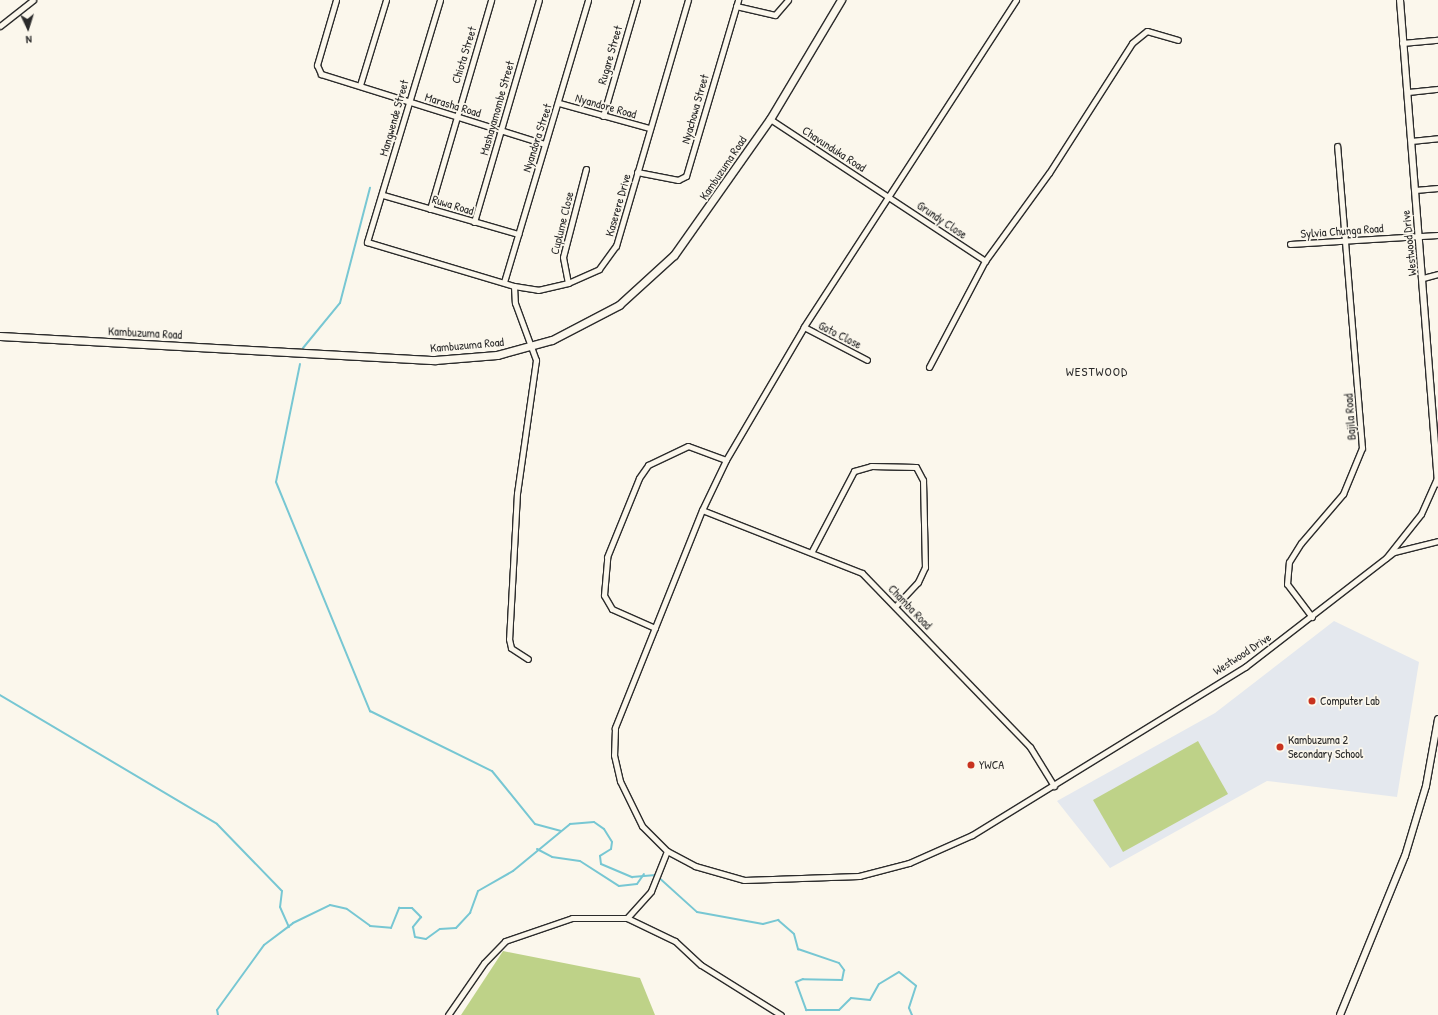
<!DOCTYPE html>
<style>
body{margin:0}
#map{position:relative;width:1438px;height:1015px;overflow:hidden;background:#fbf7ec;font-family:"Patrick Hand",sans-serif}
div>[style]{position:absolute}
[style*='--x']{left:calc(var(--x)*1px);top:calc(var(--y)*1px);width:calc(var(--w)*1px);rotate:calc(var(--a)*1deg)}
.built>*{inset:0;background:#e4e8ee}
.green>*{inset:0;background:#bed288}
.stream>*{height:2px;margin:-1px;padding:0 1px;transform-origin:1px;border-radius:1px;background:#77c7d3}
.roads{filter:drop-shadow(1px 0 #2b2b2b) drop-shadow(-1px 0 #2b2b2b) drop-shadow(0 1px #2b2b2b) drop-shadow(0 -1px #2b2b2b)}
.minor>*{height:5px;margin:-2.5px;padding:0 2.5px;transform-origin:2.5px;border-radius:2.5px;background:#fbf7ec}
.tertiary>*{height:6px;margin:-3px;padding:0 3px;transform-origin:3px;border-radius:3px;background:#fbf7ec}
.secondary>*{height:7px;margin:-3.5px;padding:0 3.5px;transform-origin:3.5px;border-radius:3.5px;background:#fbf7ec}
.dots>*{width:11px;height:11px;translate:-50% -50%;box-sizing:border-box;border:2px solid #fbf7ec;border-radius:50%}
span{translate:-50% -50%;white-space:nowrap;text-align:center;line-height:1.15;-webkit-text-stroke:3.5px #fbf7ec;paint-order:stroke}
.street-label{font-size:12px;color:#2b2b2b}
.poi-label{font-size:12px;color:#2b2b2b}
.left{translate:0 -50%;text-align:left}
.neighbourhood-label{font-size:13px;color:#2b2b2b;letter-spacing:1px}
.north{position:absolute;left:8px;top:8px;width:40px;height:40px;-webkit-text-stroke:3px #fbf7ec;paint-order:stroke;rotate:176deg;font-size:11px;font-weight:700;line-height:16px;text-align:center;color:#2b2b2b}
.north::after{content:'';display:block;margin:auto;width:14px;height:18px;background:#2b2b2b;clip-path:polygon(50% 0,100% 100%,50% 72%,0 100%)}
</style>
<div id="map">
<div class="built">
<i style="clip-path:polygon(1334px 621px,1419px 662px,1397px 797px,1267px 781px,1110px 868px,1057px 801px,1215px 713px)"></i>
</div>
<div class="green">
<i style="clip-path:polygon(1198px 741px,1228px 794px,1123px 852px,1093px 800px)"></i>
<i style="clip-path:polygon(503px 951px,640px 978px,655px 1015px,461px 1015px)"></i>
</div>
<div class="stream">
<i style="--x:303;--y:348;--w:58;--a:-50.6"></i>
<i style="--x:340;--y:303;--w:119;--a:-75.4"></i>
<i style="--x:300;--y:364;--w:120;--a:101.5"></i>
<i style="--x:276;--y:482;--w:248;--a:67.7"></i>
<i style="--x:370;--y:711;--w:136;--a:26.2"></i>
<i style="--x:492;--y:771;--w:68;--a:50.9"></i>
<i style="--x:535;--y:824;--w:27;--a:15"></i>
<i style="--x:0;--y:695;--w:252;--a:30.7"></i>
<i style="--x:217;--y:824;--w:93;--a:45.9"></i>
<i style="--x:282;--y:891;--w:16;--a:97"></i>
<i style="--x:280;--y:907;--w:22;--a:66"></i>
<i style="--x:537;--y:849;--w:17;--a:28"></i>
<i style="--x:552;--y:857;--w:28;--a:8"></i>
<i style="--x:580;--y:861;--w:46;--a:32.7"></i>
<i style="--x:619;--y:886;--w:18;--a:-6"></i>
<i style="--x:637;--y:884;--w:12;--a:-55"></i>
<i style="--x:218;--y:1015;--w:5;--a:-101"></i>
<i style="--x:217;--y:1010;--w:80;--a:-54.1"></i>
<i style="--x:264;--y:945;--w:36;--a:-37"></i>
<i style="--x:293;--y:923;--w:41;--a:-25.9"></i>
<i style="--x:330;--y:905;--w:17;--a:13"></i>
<i style="--x:347;--y:909;--w:29;--a:36"></i>
<i style="--x:370;--y:926;--w:21;--a:5"></i>
<i style="--x:391;--y:928;--w:22;--a:-68"></i>
<i style="--x:399;--y:908;--w:13;--a:0"></i>
<i style="--x:412;--y:908;--w:13;--a:45"></i>
<i style="--x:421;--y:917;--w:13;--a:129"></i>
<i style="--x:413;--y:927;--w:10;--a:79"></i>
<i style="--x:415;--y:937;--w:11;--a:10"></i>
<i style="--x:426;--y:939;--w:17;--a:-36"></i>
<i style="--x:440;--y:929;--w:16;--a:-4"></i>
<i style="--x:456;--y:928;--w:21;--a:-47"></i>
<i style="--x:470;--y:913;--w:23;--a:-70"></i>
<i style="--x:478;--y:891;--w:40;--a:-29.7"></i>
<i style="--x:513;--y:871;--w:74;--a:-39.5"></i>
<i style="--x:570;--y:824;--w:24;--a:-5"></i>
<i style="--x:594;--y:822;--w:12;--a:35"></i>
<i style="--x:604;--y:829;--w:15;--a:58"></i>
<i style="--x:612;--y:842;--w:7;--a:98"></i>
<i style="--x:611;--y:849;--w:13;--a:148"></i>
<i style="--x:600;--y:856;--w:8;--a:83"></i>
<i style="--x:601;--y:864;--w:34;--a:23"></i>
<i style="--x:632;--y:877;--w:24;--a:-5"></i>
<i style="--x:656;--y:875;--w:55;--a:42.1"></i>
<i style="--x:697;--y:912;--w:67;--a:10.3"></i>
<i style="--x:763;--y:924;--w:16;--a:-15"></i>
<i style="--x:778;--y:920;--w:21;--a:41"></i>
<i style="--x:794;--y:934;--w:16;--a:75"></i>
<i style="--x:798;--y:949;--w:43;--a:18.9"></i>
<i style="--x:839;--y:963;--w:9;--a:54"></i>
<i style="--x:844;--y:970;--w:10;--a:101"></i>
<i style="--x:842;--y:980;--w:39;--a:-179"></i>
<i style="--x:803;--y:979;--w:8;--a:157"></i>
<i style="--x:796;--y:982;--w:30;--a:70"></i>
<i style="--x:806;--y:1010;--w:33;--a:0"></i>
<i style="--x:839;--y:1010;--w:17;--a:-45"></i>
<i style="--x:851;--y:998;--w:19;--a:6"></i>
<i style="--x:870;--y:1000;--w:18;--a:-61"></i>
<i style="--x:879;--y:984;--w:23;--a:-31"></i>
<i style="--x:899;--y:972;--w:22;--a:39"></i>
<i style="--x:916;--y:986;--w:23;--a:108"></i>
<i style="--x:909;--y:1008;--w:8;--a:67"></i>
</div>
<div class="roads">
<div class="minor">
<i style="--x:336;--y:0;--w:68;--a:106.3"></i>
<i style="--x:317;--y:65;--w:10;--a:66"></i>
<i style="--x:321;--y:74;--w:234;--a:17.4"></i>
<i style="--x:440;--y:0;--w:253;--a:106.8"></i>
<i style="--x:367;--y:242;--w:153;--a:16.7"></i>
<i style="--x:514;--y:286;--w:24;--a:9"></i>
<i style="--x:538;--y:290;--w:31;--a:-13"></i>
<i style="--x:568;--y:283;--w:34;--a:-24"></i>
<i style="--x:599;--y:269;--w:29;--a:-54"></i>
<i style="--x:616;--y:246;--w:256;--a:-73.7"></i>
<i style="--x:1016;--y:0;--w:390;--a:123"></i>
<i style="--x:804;--y:327;--w:154;--a:120.4"></i>
<i style="--x:726;--y:460;--w:55;--a:115.6"></i>
<i style="--x:702;--y:510;--w:235;--a:111.8"></i>
<i style="--x:615;--y:728;--w:27;--a:92"></i>
<i style="--x:614;--y:755;--w:27;--a:77"></i>
<i style="--x:620;--y:781;--w:50;--a:63.9"></i>
<i style="--x:642;--y:826;--w:35;--a:45"></i>
<i style="--x:667;--y:851;--w:32;--a:28"></i>
<i style="--x:695;--y:866;--w:51;--a:15.9"></i>
<i style="--x:744;--y:880;--w:115;--a:-2"></i>
<i style="--x:859;--y:876;--w:52;--a:-14.6"></i>
<i style="--x:909;--y:863;--w:69;--a:-24"></i>
<i style="--x:972;--y:835;--w:321;--a:-31.6"></i>
<i style="--x:1245;--y:667;--w:188;--a:-37.7"></i>
<i style="--x:1394;--y:552;--w:45;--a:-14"></i>
<i style="--x:736;--y:6;--w:40;--a:13"></i>
<i style="--x:775;--y:15;--w:20;--a:-49"></i>
<i style="--x:0;--y:26;--w:42;--a:-38.2"></i>
<i style="--x:1402;--y:43;--w:36;--a:-5"></i>
<i style="--x:360;--y:85;--w:89;--a:-73"></i>
<i style="--x:1408;--y:92;--w:30;--a:-6"></i>
<i style="--x:559;--y:103;--w:93;--a:15.5"></i>
<i style="--x:603;--y:116;--w:121;--a:-73.7"></i>
<i style="--x:770;--y:119;--w:258;--a:33.4"></i>
<i style="--x:1411;--y:141;--w:27;--a:-6"></i>
<i style="--x:637;--y:172;--w:42;--a:11"></i>
<i style="--x:678;--y:180;--w:9;--a:-27"></i>
<i style="--x:686;--y:176;--w:184;--a:-73.5"></i>
<i style="--x:1415;--y:190;--w:23;--a:-5"></i>
<i style="--x:383;--y:195;--w:141;--a:16.1"></i>
<i style="--x:430;--y:209;--w:218;--a:-73.7"></i>
<i style="--x:474;--y:222;--w:231;--a:-73.7"></i>
<i style="--x:1290;--y:244;--w:148;--a:-3.5"></i>
<i style="--x:1423;--y:278;--w:16;--a:-15"></i>
<i style="--x:504;--y:282;--w:294;--a:-73.4"></i>
<i style="--x:568;--y:283;--w:26;--a:-101"></i>
<i style="--x:563;--y:257;--w:91;--a:-75.4"></i>
<i style="--x:514;--y:286;--w:17;--a:87"></i>
<i style="--x:515;--y:303;--w:61;--a:69.8"></i>
<i style="--x:536;--y:360;--w:134;--a:98.1"></i>
<i style="--x:517;--y:493;--w:146;--a:93.1"></i>
<i style="--x:509;--y:639;--w:9;--a:77"></i>
<i style="--x:511;--y:648;--w:20;--a:33"></i>
<i style="--x:804;--y:327;--w:71;--a:27.6"></i>
<i style="--x:929;--y:367;--w:120;--a:-62.2"></i>
<i style="--x:985;--y:261;--w:109;--a:-54"></i>
<i style="--x:1049;--y:173;--w:154;--a:-57.4"></i>
<i style="--x:1132;--y:43;--w:19;--a:-39"></i>
<i style="--x:1147;--y:31;--w:32;--a:16"></i>
<i style="--x:702;--y:510;--w:172;--a:21.5"></i>
<i style="--x:862;--y:573;--w:242;--a:46"></i>
<i style="--x:1030;--y:747;--w:46;--a:58.4"></i>
<i style="--x:812;--y:551;--w:90;--a:-62.3"></i>
<i style="--x:854;--y:471;--w:18;--a:-16"></i>
<i style="--x:871;--y:466;--w:45;--a:1.3"></i>
<i style="--x:916;--y:467;--w:15;--a:62"></i>
<i style="--x:923;--y:480;--w:87;--a:88.7"></i>
<i style="--x:925;--y:567;--w:17;--a:115"></i>
<i style="--x:918;--y:582;--w:33;--a:133"></i>
<i style="--x:1386;--y:558;--w:56;--a:-51.5"></i>
<i style="--x:1421;--y:514;--w:39;--a:-66"></i>
<i style="--x:1312;--y:617;--w:41;--a:-127.1"></i>
<i style="--x:1287;--y:584;--w:22;--a:-85"></i>
<i style="--x:1289;--y:562;--w:22;--a:-58"></i>
<i style="--x:1301;--y:543;--w:65;--a:-49.4"></i>
<i style="--x:1343;--y:494;--w:50;--a:-67.6"></i>
<i style="--x:1362;--y:448;--w:303;--a:-94.7"></i>
<i style="--x:655;--y:628;--w:47;--a:-156.2"></i>
<i style="--x:612;--y:609;--w:16;--a:-120"></i>
<i style="--x:604;--y:595;--w:38;--a:-85"></i>
<i style="--x:607;--y:557;--w:85;--a:-67.9"></i>
<i style="--x:639;--y:478;--w:16;--a:-55"></i>
<i style="--x:648;--y:465;--w:44;--a:-25.4"></i>
<i style="--x:688;--y:446;--w:40;--a:20.2"></i>
<i style="--x:627;--y:918;--w:36;--a:-48"></i>
<i style="--x:651;--y:891;--w:43;--a:-68.2"></i>
<i style="--x:448;--y:1015;--w:63;--a:-55.3"></i>
<i style="--x:484;--y:963;--w:30;--a:-46"></i>
<i style="--x:505;--y:941;--w:71;--a:-18.9"></i>
<i style="--x:572;--y:918;--w:55;--a:0"></i>
<i style="--x:627;--y:918;--w:53;--a:25.6"></i>
<i style="--x:675;--y:941;--w:35;--a:43"></i>
<i style="--x:701;--y:965;--w:94;--a:32"></i>
</div>
<div class="tertiary">
<i style="--x:1400;--y:0;--w:485;--a:85.5"></i>
<i style="--x:1340;--y:1015;--w:172;--a:-67.8"></i>
<i style="--x:1405;--y:856;--w:73;--a:-73.3"></i>
<i style="--x:1426;--y:786;--w:68;--a:-79.8"></i>
</div>
<div class="secondary">
<i style="--x:0;--y:336;--w:436;--a:3.2"></i>
<i style="--x:435;--y:360;--w:62;--a:-4.6"></i>
<i style="--x:497;--y:355;--w:57;--a:-15.3"></i>
<i style="--x:552;--y:340;--w:76;--a:-27.6"></i>
<i style="--x:619;--y:305;--w:74;--a:-42.3"></i>
<i style="--x:674;--y:255;--w:166;--a:-54.8"></i>
<i style="--x:770;--y:119;--w:139;--a:-59.2"></i>
</div>
</div>
<div class="dots">
<i style="left:1312px;top:701px;background:#c8321e"></i>
<i style="left:1280px;top:747px;background:#c8321e"></i>
<i style="left:971px;top:765px;background:#c8321e"></i>
</div>
<div class="street-label">
<span style="left:464px;top:55px;rotate:-73deg">Chiota Street</span>
<span style="left:610px;top:55px;rotate:-74deg">Rugare Street</span>
<span style="left:453px;top:105px;rotate:17deg">Marasha Road</span>
<span style="left:606px;top:106px;rotate:16deg">Nyandore Road</span>
<span style="left:497px;top:108px;rotate:-74deg">Mashayamombe Street</span>
<span style="left:695px;top:109px;rotate:-74deg">Nyachowa Street</span>
<span style="left:394px;top:118px;rotate:-74deg">Mangwende Street</span>
<span style="left:537px;top:138px;rotate:-72deg">Nyandora Street</span>
<span style="left:834px;top:149px;rotate:33deg">Chavunduka Road</span>
<span style="left:723px;top:168px;rotate:-56deg">Kambuzuma Road</span>
<span style="left:453px;top:205px;rotate:17deg">Ruwa Road</span>
<span style="left:618px;top:205px;rotate:-74deg">Kaserere Drive</span>
<span style="left:942px;top:220px;rotate:34deg">Grundy Close</span>
<span style="left:562px;top:223px;rotate:-76deg">Cuplume Close</span>
<span style="left:1342px;top:231px;rotate:-4deg">Sylvia Chunga Road</span>
<span style="left:1409px;top:243px;rotate:-96deg">Westwood Drive</span>
<span style="left:145px;top:333px;rotate:3deg">Kambuzuma Road</span>
<span style="left:840px;top:335px;rotate:27deg">Goto Close</span>
<span style="left:467px;top:345px;rotate:-5deg">Kambuzuma Road</span>
<span style="left:1350px;top:417px;rotate:-94deg">Bajila Road</span>
<span style="left:910px;top:607px;rotate:46deg">Chamba Road</span>
<span style="left:1242px;top:654px;rotate:-33deg">Westwood Drive</span>
</div>
<div class="poi-label">
<span class="left" style="left:1320px;top:701px">Computer Lab</span>
<span class="left" style="left:1288px;top:747px">Kambuzuma 2<br>Secondary School</span>
<span class="left" style="left:979px;top:765px">YWCA</span>
</div>
<div class="neighbourhood-label">
<span style="left:1097px;top:371px">WESTWOOD</span>
</div>
<div class="north">N</div>
</div>
